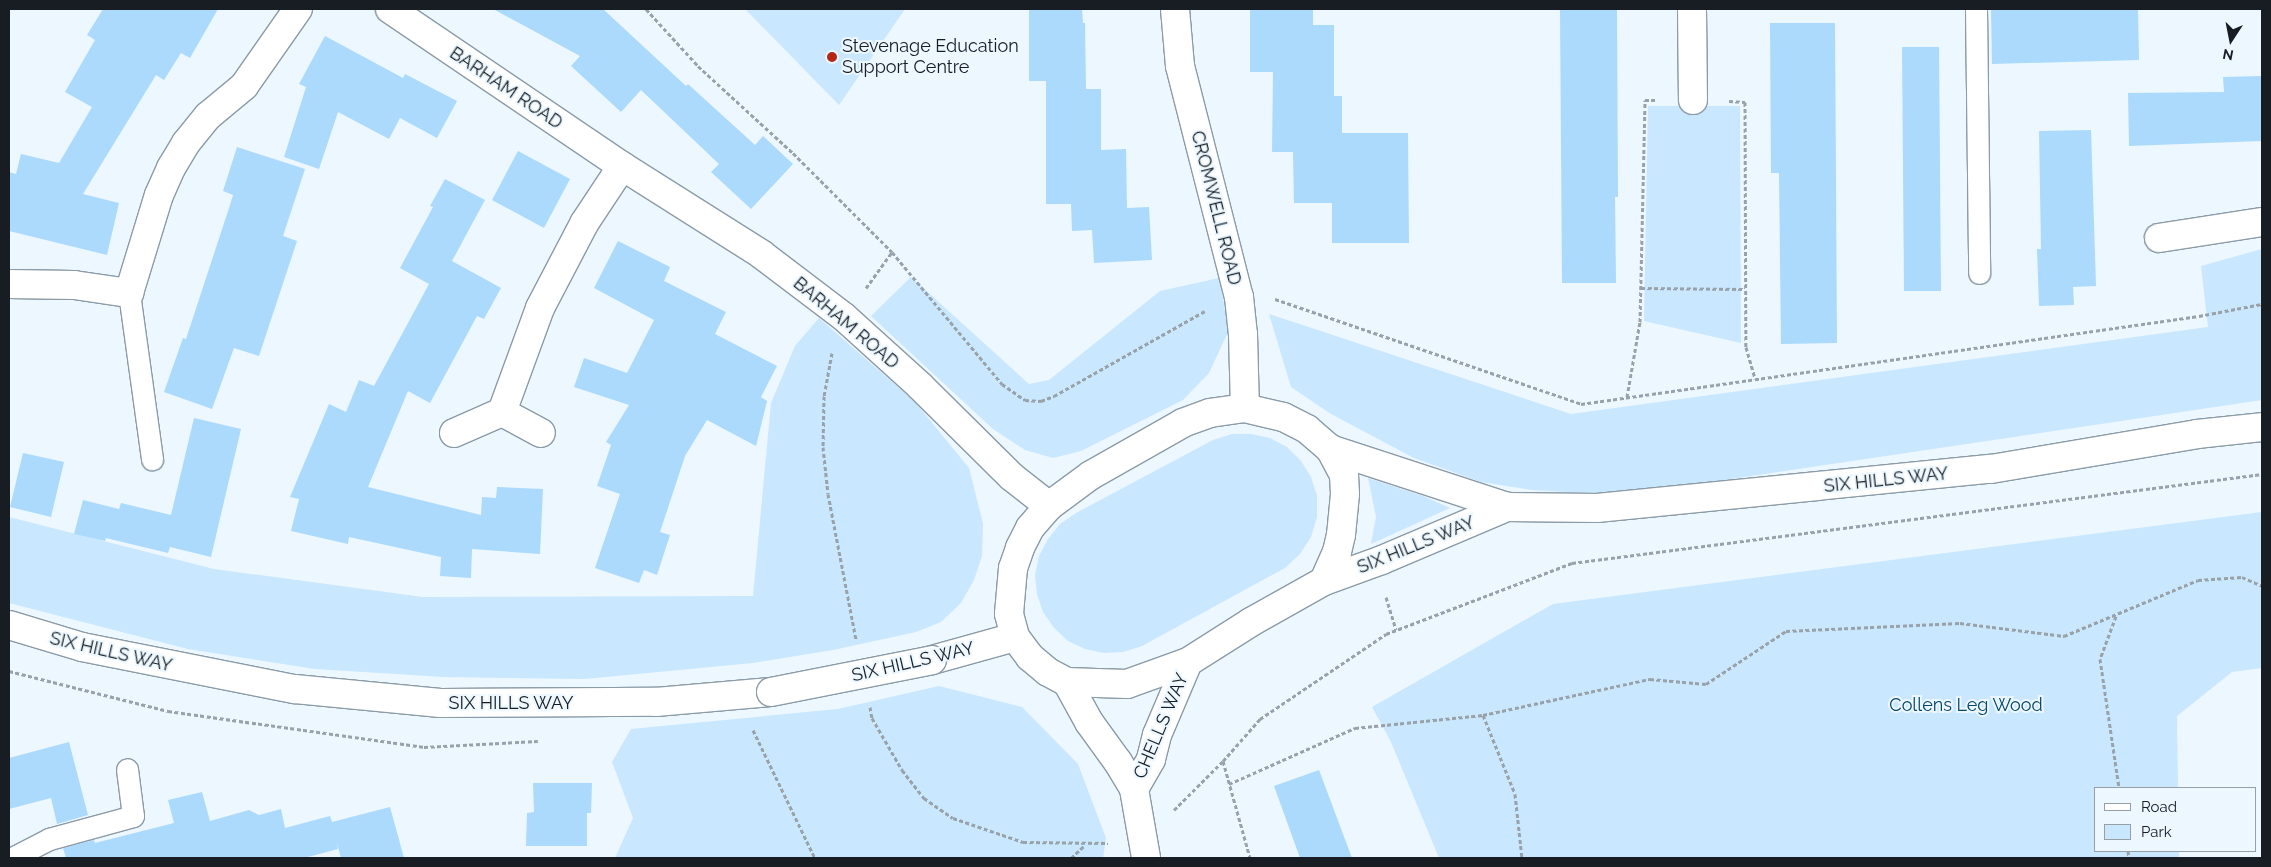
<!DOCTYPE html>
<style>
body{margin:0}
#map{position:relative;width:2271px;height:867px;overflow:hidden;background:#ecf7ff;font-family:Raleway,sans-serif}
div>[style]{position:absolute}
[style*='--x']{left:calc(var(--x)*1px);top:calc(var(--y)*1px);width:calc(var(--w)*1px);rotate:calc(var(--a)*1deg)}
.green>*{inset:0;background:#c9e7fe}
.building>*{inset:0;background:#abdafd}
.path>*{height:3px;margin-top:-1.5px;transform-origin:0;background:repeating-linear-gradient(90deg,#99a2a8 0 4px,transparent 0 6.5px)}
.roads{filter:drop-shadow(1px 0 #8b9ba7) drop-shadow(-1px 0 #8b9ba7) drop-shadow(0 1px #8b9ba7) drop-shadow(0 -1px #8b9ba7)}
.lane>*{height:21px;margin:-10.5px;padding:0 10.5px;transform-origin:10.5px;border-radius:10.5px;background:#fff}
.street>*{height:28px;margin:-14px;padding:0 14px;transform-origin:14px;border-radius:14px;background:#fff}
.secondary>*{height:28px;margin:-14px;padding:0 14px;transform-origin:14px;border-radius:14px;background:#fff}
.bridges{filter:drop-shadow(1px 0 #8b9ba7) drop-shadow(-1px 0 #8b9ba7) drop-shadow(0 1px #8b9ba7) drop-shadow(0 -1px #8b9ba7)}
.secondary-bridge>*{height:28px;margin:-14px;padding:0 14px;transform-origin:14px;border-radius:14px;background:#fff}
.dots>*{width:14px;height:14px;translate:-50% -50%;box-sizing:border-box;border:2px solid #ecf7ff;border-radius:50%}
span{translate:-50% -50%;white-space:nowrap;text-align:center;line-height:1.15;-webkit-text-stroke:4px #ecf7ff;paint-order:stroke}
.poi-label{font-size:18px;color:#171d22}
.left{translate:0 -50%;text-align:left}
.street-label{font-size:18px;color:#171d22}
.park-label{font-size:18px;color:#04486d}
.frame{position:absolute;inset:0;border:10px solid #171d22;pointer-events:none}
.legend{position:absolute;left:2094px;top:787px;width:162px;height:65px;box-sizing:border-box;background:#ecf7ff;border:1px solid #97a0a7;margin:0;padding:6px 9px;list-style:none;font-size:15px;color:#171d22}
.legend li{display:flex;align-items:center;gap:10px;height:25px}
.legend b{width:25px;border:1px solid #97a0a7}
.north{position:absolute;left:2206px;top:15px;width:50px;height:50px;-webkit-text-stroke:4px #ecf7ff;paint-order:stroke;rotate:191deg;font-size:14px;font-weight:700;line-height:20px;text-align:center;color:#171d22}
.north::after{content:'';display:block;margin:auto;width:18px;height:22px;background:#171d22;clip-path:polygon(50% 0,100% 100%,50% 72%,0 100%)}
</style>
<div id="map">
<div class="green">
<i style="clip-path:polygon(745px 9px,905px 9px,839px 105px)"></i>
<i style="clip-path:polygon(1648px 106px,1740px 106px,1741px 343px,1644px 321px)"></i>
<i style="clip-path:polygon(2262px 249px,2262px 400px,1623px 495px,1532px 490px,1481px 482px,1414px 458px,1331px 414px,1291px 387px,1269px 314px,1571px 414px,2208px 327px,2201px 266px)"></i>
<i style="clip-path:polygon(911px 277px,1029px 384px,1049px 380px,1160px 291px,1219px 278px,1229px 330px,1209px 373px,1183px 400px,1081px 451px,1053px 458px,1025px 450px,993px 429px,871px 316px)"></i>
<i style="clip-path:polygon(819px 318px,915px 402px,969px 468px,983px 524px,982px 556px,974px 580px,961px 603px,941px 622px,916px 632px,833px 650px,753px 663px,585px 679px,444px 677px,315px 669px,188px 649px,9px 603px,9px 517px,214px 569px,423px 597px,753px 596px,771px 403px,795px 346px)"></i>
<i style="clip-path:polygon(1232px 434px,1251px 434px,1270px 438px,1287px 447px,1301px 461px,1311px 477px,1317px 496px,1317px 517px,1311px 537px,1300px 554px,1285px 568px,1142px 646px,1123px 652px,1104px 653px,1085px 649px,1068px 641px,1054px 628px,1043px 612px,1037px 594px,1035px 575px,1039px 556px,1048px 539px,1060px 524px,1076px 513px,1213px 440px)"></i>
<i style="clip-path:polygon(1368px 478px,1423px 496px,1450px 508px,1371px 544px,1376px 517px)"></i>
<i style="clip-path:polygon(2262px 512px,2262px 668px,2232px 672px,2177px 716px,2178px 788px,2095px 788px,2095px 851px,2179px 851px,2179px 858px,1439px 858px,1391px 742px,1372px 707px,1553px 604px)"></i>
<i style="clip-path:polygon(939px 686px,1022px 707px,1078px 764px,1106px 838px,1103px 858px,615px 858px,633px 818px,612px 762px,631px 729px,838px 709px)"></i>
</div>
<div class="building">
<i style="clip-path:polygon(103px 9px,218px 9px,190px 58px,181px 53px,164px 80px,156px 75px,83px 194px,119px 203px,107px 255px,9px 231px,9px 172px,16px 174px,21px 154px,59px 163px,92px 107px,65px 92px,95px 40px,87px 35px)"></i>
<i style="clip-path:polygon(493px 9px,603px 9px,686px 86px,688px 84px,755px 145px,763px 136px,793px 164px,751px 209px,711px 172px,719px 164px,641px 90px,621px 112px,571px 66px,580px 56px)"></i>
<i style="clip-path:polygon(1029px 9px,1082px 9px,1083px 23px,1085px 23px,1086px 89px,1101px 89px,1101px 150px,1126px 149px,1127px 208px,1149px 207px,1152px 260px,1094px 263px,1092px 230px,1072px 231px,1071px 204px,1046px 204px,1046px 81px,1029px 81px)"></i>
<i style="clip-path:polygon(1250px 9px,1313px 9px,1313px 25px,1334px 25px,1334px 96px,1342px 96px,1342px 133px,1408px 133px,1409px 243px,1332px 243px,1332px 203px,1294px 203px,1293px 152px,1272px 152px,1273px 72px,1250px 72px)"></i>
<i style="clip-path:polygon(1560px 9px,1617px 9px,1618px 197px,1615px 197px,1616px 283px,1562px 283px)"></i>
<i style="clip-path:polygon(1991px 9px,2138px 9px,2139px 60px,1992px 64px)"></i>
<i style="clip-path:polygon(1770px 23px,1835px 23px,1837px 343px,1781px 344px,1779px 173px,1771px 173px)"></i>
<i style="clip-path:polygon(325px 36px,403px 78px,405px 74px,457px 101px,437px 138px,400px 118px,389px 139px,338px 112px,319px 169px,284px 157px,306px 87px,299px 84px)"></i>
<i style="clip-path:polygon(1902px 47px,1939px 47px,1941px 291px,1904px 291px)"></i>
<i style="clip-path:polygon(2262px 76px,2262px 141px,2129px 146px,2128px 93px,2224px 92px,2223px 77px)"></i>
<i style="clip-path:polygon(2091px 130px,2096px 286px,2073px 287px,2074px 305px,2039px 306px,2037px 249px,2041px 249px,2039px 131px)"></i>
<i style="clip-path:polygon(237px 147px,305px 169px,283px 236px,297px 241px,259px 356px,234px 348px,212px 409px,164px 392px,183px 338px,186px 339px,229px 208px,233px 195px,223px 191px)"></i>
<i style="clip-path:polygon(518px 151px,570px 179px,544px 228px,492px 200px)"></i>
<i style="clip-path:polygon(445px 179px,485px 200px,452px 261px,501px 288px,484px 319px,477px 316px,430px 403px,408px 391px,368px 487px,481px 515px,482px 497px,496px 498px,497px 487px,543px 489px,540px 554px,472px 549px,471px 578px,440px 576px,441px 557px,349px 537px,348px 544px,291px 531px,299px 499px,290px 497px,329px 404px,346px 412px,359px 380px,374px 386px,429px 284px,400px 268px,433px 207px,430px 206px)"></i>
<i style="clip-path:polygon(618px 241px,670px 267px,664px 281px,726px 312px,715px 334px,777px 366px,761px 397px,767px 401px,756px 446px,707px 420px,685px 456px,660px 532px,670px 535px,657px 575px,644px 570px,639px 583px,595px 568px,620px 494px,597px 486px,611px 445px,606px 442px,629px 405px,574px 387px,584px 358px,627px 373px,654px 320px,594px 288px)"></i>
<i style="clip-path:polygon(194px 418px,241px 429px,211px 557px,170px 547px,168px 553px,106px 538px,105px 541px,74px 534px,83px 500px,119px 509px,121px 503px,171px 515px)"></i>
<i style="clip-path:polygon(23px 453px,64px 462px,51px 517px,10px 507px)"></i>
<i style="clip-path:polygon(69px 742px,88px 815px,57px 824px,51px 798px,9px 809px,9px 758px)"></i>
<i style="clip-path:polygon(1319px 770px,1352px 858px,1300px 858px,1274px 786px)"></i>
<i style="clip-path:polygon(533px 783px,592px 783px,591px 813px,587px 813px,587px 846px,526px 846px,527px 813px,534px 812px)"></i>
<i style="clip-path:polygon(202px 792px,210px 821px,249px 810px,259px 815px,281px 809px,285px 828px,330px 816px,332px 822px,390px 807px,404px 858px,341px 858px,337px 843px,338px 849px,304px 858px,66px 858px,63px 848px,94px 840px,95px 843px,174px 823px,168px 800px)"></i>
</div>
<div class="path">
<i style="--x:646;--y:9;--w:77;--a:47.6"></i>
<i style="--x:698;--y:66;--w:129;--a:42.5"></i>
<i style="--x:793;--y:153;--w:140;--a:45"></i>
<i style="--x:892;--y:252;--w:172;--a:50.2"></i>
<i style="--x:1002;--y:384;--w:28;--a:35"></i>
<i style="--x:1025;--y:400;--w:16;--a:4"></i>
<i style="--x:1041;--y:401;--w:14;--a:-21"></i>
<i style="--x:1054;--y:396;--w:173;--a:-29.4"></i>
<i style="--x:1729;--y:101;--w:16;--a:4"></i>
<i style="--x:1745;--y:102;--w:245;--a:89.8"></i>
<i style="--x:1746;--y:347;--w:33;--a:74"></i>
<i style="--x:866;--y:288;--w:44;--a:-54.2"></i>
<i style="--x:1641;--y:288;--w:104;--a:0.6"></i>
<i style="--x:1275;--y:299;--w:324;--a:18.9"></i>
<i style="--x:1581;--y:404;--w:624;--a:-8.1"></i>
<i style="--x:2199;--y:316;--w:64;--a:-10.8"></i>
<i style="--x:832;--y:353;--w:44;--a:100.5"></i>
<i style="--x:824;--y:396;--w:51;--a:91.1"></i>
<i style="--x:823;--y:447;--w:47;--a:83.9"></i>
<i style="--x:828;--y:494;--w:149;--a:79.1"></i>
<i style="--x:1627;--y:397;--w:76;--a:-80.2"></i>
<i style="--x:1640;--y:322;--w:222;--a:-88.7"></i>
<i style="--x:1645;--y:100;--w:13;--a:0"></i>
<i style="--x:1386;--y:597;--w:34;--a:73"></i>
<i style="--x:2116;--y:616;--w:46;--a:110.4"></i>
<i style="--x:2100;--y:659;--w:130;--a:81.6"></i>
<i style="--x:9;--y:671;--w:164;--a:14.1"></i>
<i style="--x:168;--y:711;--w:259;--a:8"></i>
<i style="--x:424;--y:747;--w:114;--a:-3"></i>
<i style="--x:870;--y:707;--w:11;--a:80"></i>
<i style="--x:872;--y:718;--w:60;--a:60"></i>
<i style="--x:902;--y:770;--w:36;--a:52"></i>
<i style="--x:924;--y:798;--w:35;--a:35"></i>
<i style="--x:953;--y:818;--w:74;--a:18.9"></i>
<i style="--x:1023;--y:842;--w:85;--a:0.7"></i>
<i style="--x:1483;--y:715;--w:85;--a:67.9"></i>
<i style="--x:1515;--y:794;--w:64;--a:83.8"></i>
<i style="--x:753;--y:730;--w:142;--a:64.2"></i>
<i style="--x:1223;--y:761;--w:101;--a:74.4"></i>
<i style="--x:1229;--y:784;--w:138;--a:-24"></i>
<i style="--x:1355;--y:728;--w:129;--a:-5.8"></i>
<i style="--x:1483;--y:715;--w:171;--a:-12.2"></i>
<i style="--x:1650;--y:679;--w:56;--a:5.1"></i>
<i style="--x:1706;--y:684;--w:96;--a:-33.5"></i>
<i style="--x:1786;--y:631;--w:174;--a:-2.6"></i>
<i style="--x:1960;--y:623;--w:105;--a:7.1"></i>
<i style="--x:2064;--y:636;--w:145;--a:-22.7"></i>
<i style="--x:2198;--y:580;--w:44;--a:-3.9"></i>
<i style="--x:2242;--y:577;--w:22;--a:24"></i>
<i style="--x:1174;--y:810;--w:69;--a:-45"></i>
<i style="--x:1223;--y:761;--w:56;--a:-48.6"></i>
<i style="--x:1260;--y:719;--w:152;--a:-34"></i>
<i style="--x:1386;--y:634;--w:199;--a:-20.9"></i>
<i style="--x:1572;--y:563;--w:696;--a:-7.35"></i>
<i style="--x:2128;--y:851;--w:7;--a:82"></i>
<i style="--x:1071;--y:858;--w:19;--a:-43"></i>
</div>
<div class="roads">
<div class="lane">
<i style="--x:1976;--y:9;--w:264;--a:89.3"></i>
<i style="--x:129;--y:293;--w:168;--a:82.1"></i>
<i style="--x:12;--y:858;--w:42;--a:-27.2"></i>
<i style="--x:49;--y:839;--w:87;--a:-15.3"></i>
<i style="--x:133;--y:816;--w:47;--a:-97.3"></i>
</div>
<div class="street">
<i style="--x:390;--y:9;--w:280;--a:34.1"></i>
<i style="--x:622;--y:166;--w:165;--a:32.3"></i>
<i style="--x:761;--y:254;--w:104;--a:37.2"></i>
<i style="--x:844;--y:317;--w:103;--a:42.2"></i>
<i style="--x:920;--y:386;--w:129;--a:44.7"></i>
<i style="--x:1012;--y:477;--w:47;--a:38.1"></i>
<i style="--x:1175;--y:9;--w:57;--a:85"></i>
<i style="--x:1180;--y:66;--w:238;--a:75.7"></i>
<i style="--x:1239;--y:297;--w:37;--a:84"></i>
<i style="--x:1243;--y:334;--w:74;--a:88.5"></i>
<i style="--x:1692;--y:9;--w:91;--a:89.4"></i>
<i style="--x:2159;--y:238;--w:104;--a:-8.8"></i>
<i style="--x:9;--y:284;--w:65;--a:0.9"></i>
<i style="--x:74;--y:285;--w:56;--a:8.3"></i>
<i style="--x:129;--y:293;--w:102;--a:-73"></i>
<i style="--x:159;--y:195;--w:30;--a:-66"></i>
<i style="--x:171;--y:168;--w:29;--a:-59"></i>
<i style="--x:186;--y:143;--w:35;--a:-51"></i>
<i style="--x:208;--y:116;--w:47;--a:-39.8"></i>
<i style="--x:244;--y:86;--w:94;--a:-55"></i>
<i style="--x:502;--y:412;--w:111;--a:-69.9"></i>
<i style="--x:540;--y:308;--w:97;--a:-62.4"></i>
<i style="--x:585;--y:222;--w:67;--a:-56.5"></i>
<i style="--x:454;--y:433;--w:52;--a:-23.6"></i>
<i style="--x:502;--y:412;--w:44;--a:28.3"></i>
</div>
<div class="secondary">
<i style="--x:1330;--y:449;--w:186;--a:18.1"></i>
<i style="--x:1507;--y:507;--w:90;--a:0.6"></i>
<i style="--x:1597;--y:508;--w:396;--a:-5.7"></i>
<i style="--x:1991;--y:469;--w:209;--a:-9.6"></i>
<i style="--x:2197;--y:434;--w:65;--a:-6.1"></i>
<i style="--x:1324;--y:581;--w:32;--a:-66"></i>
<i style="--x:1337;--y:552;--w:17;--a:-77"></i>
<i style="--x:1341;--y:535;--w:41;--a:-84.4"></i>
<i style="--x:1345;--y:494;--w:19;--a:-93"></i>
<i style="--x:1344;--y:475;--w:30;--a:-118"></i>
<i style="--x:1330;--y:449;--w:30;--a:-139"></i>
<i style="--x:1307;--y:429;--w:27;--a:-153"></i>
<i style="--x:1283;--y:417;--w:39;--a:-167"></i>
<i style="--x:1245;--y:408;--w:35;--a:172"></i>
<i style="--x:1210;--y:413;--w:29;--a:160"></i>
<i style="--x:1183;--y:423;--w:106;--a:150.5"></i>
<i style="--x:1091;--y:475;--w:52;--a:143.6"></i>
<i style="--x:1049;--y:506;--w:29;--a:131"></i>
<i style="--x:1030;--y:528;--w:22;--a:117"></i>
<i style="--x:1020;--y:548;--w:21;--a:109"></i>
<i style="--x:1013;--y:568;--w:46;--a:95"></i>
<i style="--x:1009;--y:614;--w:24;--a:75"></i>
<i style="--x:1015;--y:637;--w:25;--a:53"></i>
<i style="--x:1030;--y:657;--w:23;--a:40"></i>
<i style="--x:1048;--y:672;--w:21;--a:28"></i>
<i style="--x:1067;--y:682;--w:60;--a:1.9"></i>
<i style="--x:1127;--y:684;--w:65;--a:-19.8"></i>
<i style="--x:1188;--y:662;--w:75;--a:-32.4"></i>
<i style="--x:1251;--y:622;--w:84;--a:-29.3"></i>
<i style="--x:1324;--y:581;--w:62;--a:-19.9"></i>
<i style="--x:1382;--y:560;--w:136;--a:-23"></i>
<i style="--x:9;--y:625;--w:76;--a:16.8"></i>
<i style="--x:82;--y:647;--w:217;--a:11.2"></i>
<i style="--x:295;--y:689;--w:146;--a:5.5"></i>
<i style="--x:440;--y:703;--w:216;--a:-0.3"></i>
<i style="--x:656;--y:702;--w:115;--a:-5"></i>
<i style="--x:932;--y:660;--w:86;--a:-15.5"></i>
<i style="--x:1067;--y:682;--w:46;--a:61.2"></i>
<i style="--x:1089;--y:722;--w:49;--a:54.1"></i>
<i style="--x:1118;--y:762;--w:31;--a:59"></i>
<i style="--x:1134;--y:789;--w:70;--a:80.1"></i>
<i style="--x:1134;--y:789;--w:34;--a:-60"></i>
<i style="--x:1151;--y:759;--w:25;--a:-76"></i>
<i style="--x:1157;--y:735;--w:79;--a:-67"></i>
</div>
</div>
<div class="bridges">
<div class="secondary-bridge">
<i style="--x:771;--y:692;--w:164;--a:-11.2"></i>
</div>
</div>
<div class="dots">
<i style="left:832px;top:57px;background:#b42616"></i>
</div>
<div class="poi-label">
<span class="left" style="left:842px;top:57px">Stevenage Education<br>Support Centre</span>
</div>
<div class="street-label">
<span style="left:506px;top:88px;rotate:34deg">BARHAM ROAD</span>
<span style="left:1216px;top:208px;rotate:76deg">CROMWELL ROAD</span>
<span style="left:846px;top:323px;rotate:40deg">BARHAM ROAD</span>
<span style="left:1886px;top:480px;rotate:-6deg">SIX HILLS WAY</span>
<span style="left:1416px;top:545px;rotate:-22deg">SIX HILLS WAY</span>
<span style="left:111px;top:652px;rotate:13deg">SIX HILLS WAY</span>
<span style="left:913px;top:662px;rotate:-13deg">SIX HILLS WAY</span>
<span style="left:511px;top:703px">SIX HILLS WAY</span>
<span style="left:1161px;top:726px;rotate:-67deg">CHELLS WAY</span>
</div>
<div class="park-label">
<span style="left:1966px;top:705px">Collens Leg Wood</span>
</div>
<div class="frame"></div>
<ul class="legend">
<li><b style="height:6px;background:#fff"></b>Road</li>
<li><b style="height:14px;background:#c9e7fe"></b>Park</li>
</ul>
<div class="north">N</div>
</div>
